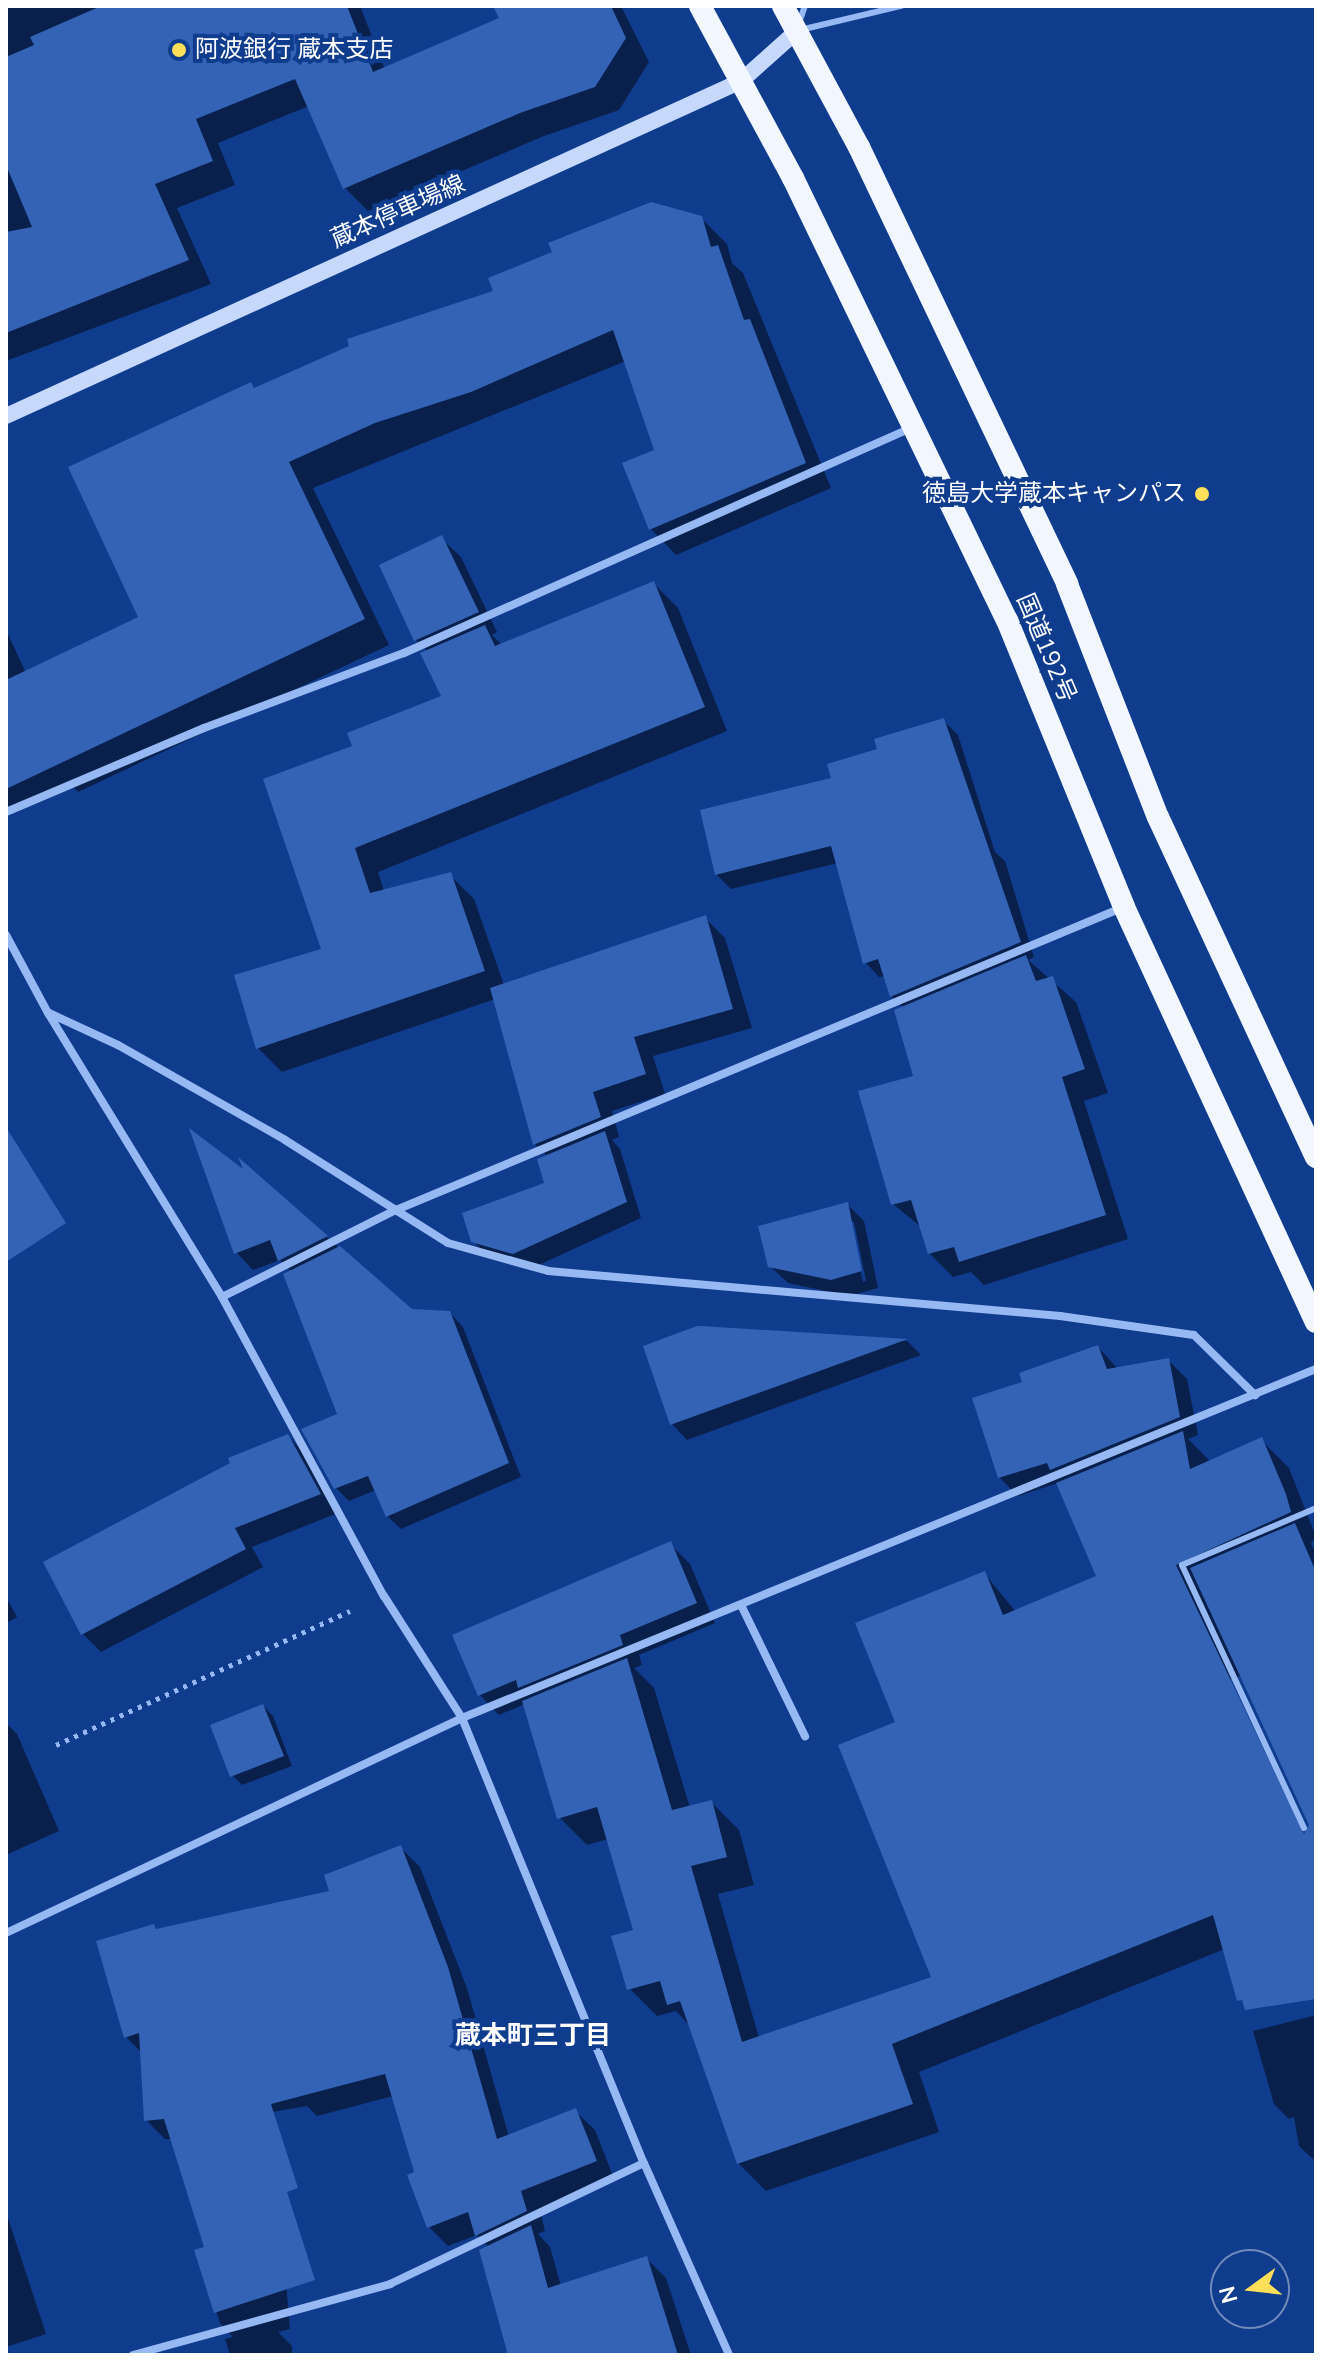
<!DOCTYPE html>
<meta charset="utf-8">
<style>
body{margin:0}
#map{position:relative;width:1322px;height:2361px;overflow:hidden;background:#103c8e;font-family:"Nunito Sans","Noto Sans JP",sans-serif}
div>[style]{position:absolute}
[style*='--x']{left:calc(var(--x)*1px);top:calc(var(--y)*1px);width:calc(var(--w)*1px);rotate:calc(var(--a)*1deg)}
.shadow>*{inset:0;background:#0007}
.building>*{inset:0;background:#3462b5}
.path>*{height:5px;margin-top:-2.5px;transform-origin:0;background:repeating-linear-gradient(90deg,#97b9f3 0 4px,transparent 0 10px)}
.service>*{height:6px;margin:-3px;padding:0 3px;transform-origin:3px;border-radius:3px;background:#97b9f3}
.minor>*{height:8px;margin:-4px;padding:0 4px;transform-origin:4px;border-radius:4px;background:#97b9f3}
.secondary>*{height:16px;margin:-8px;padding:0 8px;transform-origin:8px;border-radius:8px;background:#c6d9fd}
.trunk>*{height:22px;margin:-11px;padding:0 11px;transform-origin:11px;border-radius:11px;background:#f1f6ff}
.dots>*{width:22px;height:22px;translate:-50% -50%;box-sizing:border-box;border:4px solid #103c8e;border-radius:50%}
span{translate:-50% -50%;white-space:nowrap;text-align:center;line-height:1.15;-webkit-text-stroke:8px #103c8e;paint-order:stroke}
.poi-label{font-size:24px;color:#fff}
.left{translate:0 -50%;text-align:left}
.right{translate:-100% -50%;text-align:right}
.street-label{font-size:24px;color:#fff}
.neighbourhood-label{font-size:26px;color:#fff;font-weight:700}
.frame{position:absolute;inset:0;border:8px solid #fff;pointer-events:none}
.north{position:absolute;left:1210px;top:2249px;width:80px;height:80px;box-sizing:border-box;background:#103c8e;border:2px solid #708abb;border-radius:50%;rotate:255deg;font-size:22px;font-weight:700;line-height:32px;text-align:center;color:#fff}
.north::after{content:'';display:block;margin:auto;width:28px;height:36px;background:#ffde59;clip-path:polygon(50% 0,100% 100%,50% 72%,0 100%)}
</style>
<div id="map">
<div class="shadow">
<i style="clip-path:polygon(6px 6px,360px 6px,385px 70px,501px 19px,496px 6px,621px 6px,649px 62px,619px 110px,544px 136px,368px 211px,345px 188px,309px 106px,218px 143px,235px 185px,177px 208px,211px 284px,6px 361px)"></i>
<i style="clip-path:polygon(701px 218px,727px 244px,732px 263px,743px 273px,831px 488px,676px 555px,651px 529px,656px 451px,626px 361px,313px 488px,389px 645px,78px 792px,68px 782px,6px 809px,6px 630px,26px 673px,141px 618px,250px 384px,256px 390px,496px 292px)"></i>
<i style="clip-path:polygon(441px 538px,461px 557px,497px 632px,492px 635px,502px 645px,654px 584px,678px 608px,727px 731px,378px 872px,384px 891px,450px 875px,474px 899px,504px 985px,705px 918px,725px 938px,752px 1028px,653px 1056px,665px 1094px,612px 1111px,619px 1137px,612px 1140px,620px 1149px,641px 1218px,530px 1269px,490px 1258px,473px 1241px,546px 1185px,548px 1157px,535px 1144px,495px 999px,282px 1072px,258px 1048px,324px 950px,355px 748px,443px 697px,429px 652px,416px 640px)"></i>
<i style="clip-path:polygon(943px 720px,958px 735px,995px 852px,1005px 861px,1034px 957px,1028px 960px,1076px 1002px,1108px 1093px,1084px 1101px,1128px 1239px,984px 1285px,971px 1272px,953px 1277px,929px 1253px,921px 1227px,893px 1204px,915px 1077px,904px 1008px,891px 996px,886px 976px,879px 977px,865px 962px,838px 863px,731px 889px,716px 874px,834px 779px)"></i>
<i style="clip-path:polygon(243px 1164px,411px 1311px,450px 1313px,463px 1327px,521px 1477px,401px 1529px,387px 1516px,376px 1490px,349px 1501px,336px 1488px,340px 1416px,292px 1272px,280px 1260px,253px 1270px,236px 1252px,247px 1175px)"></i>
<i style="clip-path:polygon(evenodd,847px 1204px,864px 1221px,878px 1288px,849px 1296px,788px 1283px,770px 1266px,847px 1204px,850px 1222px,854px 1222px,866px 1281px,863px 1282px,850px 1222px)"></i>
<i style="clip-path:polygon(697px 1328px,907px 1341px,921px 1355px,687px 1440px,672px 1424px)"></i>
<i style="clip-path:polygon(1098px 1347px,1118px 1369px,1168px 1360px,1187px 1379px,1198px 1435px,1188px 1439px,1211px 1462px,1261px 1440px,1289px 1468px,1316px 1537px,1311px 1543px,1316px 1554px,1316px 1813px,1240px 1676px,1217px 1684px,1282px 1926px,919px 2072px,939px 2132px,766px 2191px,738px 2163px,691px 2027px,676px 2011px,657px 2016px,629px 1988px,636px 1932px,608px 1839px,587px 1845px,559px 1817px,525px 1704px,499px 1715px,480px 1695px,670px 1544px,690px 1564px,715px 1623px,639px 1655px,642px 1665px,634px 1668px,654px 1688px,690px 1808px,711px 1802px,739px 1830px,754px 1885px,718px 1894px,759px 2038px,934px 1979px,897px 1723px,984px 1573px,1016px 1612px,1099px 1577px,1058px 1483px,1018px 1496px,999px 1477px,1025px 1383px)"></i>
<i style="clip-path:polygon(288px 1436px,306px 1455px,338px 1513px,252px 1547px,263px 1567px,101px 1652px,83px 1634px)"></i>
<i style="clip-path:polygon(6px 1597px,17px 1617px,6px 1623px)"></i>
<i style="clip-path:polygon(263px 1706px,273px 1716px,292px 1766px,242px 1785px,232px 1775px)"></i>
<i style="clip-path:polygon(6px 1723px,17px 1734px,59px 1831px,6px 1855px)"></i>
<i style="clip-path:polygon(401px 1848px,420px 1867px,467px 1988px,509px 2137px,575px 2111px,595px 2130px,615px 2181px,540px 2210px,545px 2231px,538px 2234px,550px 2247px,561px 2286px,646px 2258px,666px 2278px,691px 2355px,510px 2355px,489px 2247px,477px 2235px,448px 2246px,429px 2227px,393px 2096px,317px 2116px,307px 2106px,272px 2112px,290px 2329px,278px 2332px,292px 2346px,292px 2355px,230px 2355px,225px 2339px,233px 2337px,220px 2323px,197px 2251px,207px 2248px,172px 2139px,165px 2139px,146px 2120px,142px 2053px,126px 2037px,154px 1926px,158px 1931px,331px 1893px)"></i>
<i style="clip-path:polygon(1316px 2015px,1316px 2160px,1314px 2160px,1299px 2146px,1294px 2117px,1289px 2119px,1274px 2104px,1253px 2031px)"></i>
<i style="clip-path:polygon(6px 2212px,46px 2334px,6px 2347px)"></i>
</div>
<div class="building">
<i style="clip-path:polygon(101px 6px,347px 6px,373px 72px,499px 18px,493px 6px,611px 6px,626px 38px,595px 87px,520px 113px,343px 189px,295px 79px,196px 119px,213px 161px,155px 184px,189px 260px,6px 333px,6px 232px,32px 227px,6px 165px,6px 57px,34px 45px,30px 37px)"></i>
<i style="clip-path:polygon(651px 202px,702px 216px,711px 247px,718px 245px,744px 320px,750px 319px,806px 463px,649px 530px,622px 463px,654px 450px,613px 330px,471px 392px,375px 423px,289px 462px,365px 619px,6px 789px,6px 680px,138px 617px,68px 467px,251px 382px,254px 388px,349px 346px,347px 339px,493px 291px,488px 278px,552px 252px,548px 243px)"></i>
<i style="clip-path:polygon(442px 535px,479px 612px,414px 641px,379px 565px)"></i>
<i style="clip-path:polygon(654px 581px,705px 707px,355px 848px,370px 893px,451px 872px,485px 971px,256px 1049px,234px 975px,321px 949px,263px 779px,352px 746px,347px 733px,441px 696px,420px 653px,485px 625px,495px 646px)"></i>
<i style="clip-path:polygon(944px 718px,1021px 942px,890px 997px,878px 959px,863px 964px,831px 846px,715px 875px,700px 810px,831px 778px,827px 764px,877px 749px,874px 739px)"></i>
<i style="clip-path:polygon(706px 915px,733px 1009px,634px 1037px,646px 1074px,593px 1092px,601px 1117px,533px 1145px,490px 988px)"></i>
<i style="clip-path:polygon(1026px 955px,1036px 981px,1053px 976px,1085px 1069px,1062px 1077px,1106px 1215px,959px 1262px,954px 1247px,928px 1254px,911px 1200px,891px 1205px,858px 1091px,913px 1076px,894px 1010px)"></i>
<i style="clip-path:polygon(6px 1127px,66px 1223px,6px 1262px)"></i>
<i style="clip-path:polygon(189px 1128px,243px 1169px,238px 1157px,328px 1236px,278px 1261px,270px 1240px,234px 1254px)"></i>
<i style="clip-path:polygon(605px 1131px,627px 1202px,513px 1254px,471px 1242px,462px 1213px,544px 1183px,537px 1159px)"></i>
<i style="clip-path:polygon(848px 1202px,862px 1271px,831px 1280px,768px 1267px,758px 1226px)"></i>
<i style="clip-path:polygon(340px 1246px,412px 1309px,450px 1311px,509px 1463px,386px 1517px,368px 1476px,334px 1489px,301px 1429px,337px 1414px,283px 1274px)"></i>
<i style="clip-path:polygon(697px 1326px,701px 1326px,908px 1339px,670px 1425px,643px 1346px)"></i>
<i style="clip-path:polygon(1098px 1345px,1107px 1369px,1169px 1358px,1180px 1417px,1050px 1470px,1047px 1463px,998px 1478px,972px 1398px,1022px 1382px,1019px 1373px)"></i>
<i style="clip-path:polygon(1183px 1431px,1190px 1469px,1262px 1437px,1286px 1494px,1291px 1512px,1176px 1565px,1304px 1834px,1309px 1825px,1190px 1568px,1295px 1523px,1316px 1572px,1316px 1999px,1245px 2010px,1242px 2000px,1237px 2001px,1213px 1915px,892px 2044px,913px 2104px,737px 2164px,680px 2001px,667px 2005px,660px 1981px,627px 1990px,611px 1936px,633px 1930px,597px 1807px,557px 1819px,522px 1701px,627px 1658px,672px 1810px,712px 1800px,727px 1857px,691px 1866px,742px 2042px,931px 1977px,838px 1745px,895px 1722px,855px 1623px,985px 1571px,1003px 1615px,1096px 1576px,1056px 1483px)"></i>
<i style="clip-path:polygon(288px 1434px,321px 1494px,235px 1528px,246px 1549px,81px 1635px,43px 1562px,230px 1463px,228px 1458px)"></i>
<i style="clip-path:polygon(671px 1541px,697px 1603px,620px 1635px,623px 1645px,518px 1688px,516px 1680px,478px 1696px,452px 1635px)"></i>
<i style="clip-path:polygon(263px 1704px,284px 1756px,230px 1777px,210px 1725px)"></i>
<i style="clip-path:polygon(401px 1845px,448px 1967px,497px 2139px,576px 2108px,597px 2161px,521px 2191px,527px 2211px,475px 2236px,468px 2212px,427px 2228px,407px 2175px,414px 2172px,385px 2074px,271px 2104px,298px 2188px,287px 2192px,315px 2280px,214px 2313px,194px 2250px,204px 2247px,164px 2119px,144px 2121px,139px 2033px,124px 2038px,96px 1941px,154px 1924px,156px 1929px,329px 1891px,324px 1875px)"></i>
<i style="clip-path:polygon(531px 2225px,548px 2288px,647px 2256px,678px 2355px,508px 2355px,479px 2250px)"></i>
</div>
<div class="path">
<i style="--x:56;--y:1745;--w:323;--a:-24.5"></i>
</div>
<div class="service">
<i style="--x:799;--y:23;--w:18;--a:-71"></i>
<i style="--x:800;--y:30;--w:104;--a:-13.4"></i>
<i style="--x:1304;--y:1828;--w:290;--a:-114.9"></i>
<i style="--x:1182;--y:1565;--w:146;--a:-23"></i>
</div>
<div class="minor">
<i style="--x:6;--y:812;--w:215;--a:-23"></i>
<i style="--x:204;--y:728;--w:214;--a:-20.6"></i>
<i style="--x:404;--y:653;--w:555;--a:-23.93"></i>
<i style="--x:6;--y:935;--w:89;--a:61.7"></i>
<i style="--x:48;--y:1013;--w:333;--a:58.5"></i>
<i style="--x:222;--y:1297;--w:340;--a:61.6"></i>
<i style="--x:384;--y:1596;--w:145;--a:57.4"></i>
<i style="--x:462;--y:1718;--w:481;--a:67.8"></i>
<i style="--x:644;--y:2163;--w:210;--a:66.1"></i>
<i style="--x:49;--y:1013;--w:76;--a:24.9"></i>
<i style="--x:118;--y:1045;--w:192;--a:29.6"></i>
<i style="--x:285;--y:1140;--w:193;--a:32.3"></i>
<i style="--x:448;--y:1243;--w:104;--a:15.6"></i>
<i style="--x:548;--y:1271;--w:514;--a:5.02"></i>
<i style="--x:1060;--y:1316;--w:135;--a:8.1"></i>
<i style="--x:1194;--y:1335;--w:86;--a:44.5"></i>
<i style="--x:222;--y:1297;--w:195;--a:-26.6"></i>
<i style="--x:396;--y:1210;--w:789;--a:-22.6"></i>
<i style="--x:742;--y:1607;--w:144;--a:64"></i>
<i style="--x:6;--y:1933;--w:504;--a:-25.24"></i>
<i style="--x:462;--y:1718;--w:923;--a:-22.23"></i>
<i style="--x:133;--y:2355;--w:267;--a:-15.4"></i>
<i style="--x:390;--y:2284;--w:281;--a:-25.5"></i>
</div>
<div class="secondary">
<i style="--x:6;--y:416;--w:808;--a:-24.5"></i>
<i style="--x:741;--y:81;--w:75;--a:-41.8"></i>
</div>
<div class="trunk">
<i style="--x:700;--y:6;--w:196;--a:61.6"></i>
<i style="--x:793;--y:178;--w:491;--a:64.2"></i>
<i style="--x:1007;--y:620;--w:310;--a:67.8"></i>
<i style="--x:1124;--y:907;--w:457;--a:65.2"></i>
<i style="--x:783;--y:6;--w:160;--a:61.7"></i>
<i style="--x:859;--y:147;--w:484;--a:64.5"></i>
<i style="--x:1067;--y:584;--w:250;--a:68.7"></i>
<i style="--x:1158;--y:817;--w:375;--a:65.1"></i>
</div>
<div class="dots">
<i style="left:179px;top:50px;background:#ffde59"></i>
<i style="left:1202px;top:494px;background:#ffde59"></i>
</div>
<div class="poi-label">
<span class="left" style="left:195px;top:50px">阿波銀行 蔵本支店</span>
<span class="right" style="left:1186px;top:494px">徳島大学蔵本キャンパス</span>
</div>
<div class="street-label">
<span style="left:398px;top:212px;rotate:-24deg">蔵本停車場線</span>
<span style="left:1046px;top:648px;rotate:67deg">国道192号</span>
</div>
<div class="neighbourhood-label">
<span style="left:533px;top:2036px">蔵本町三丁目</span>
</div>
<div class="frame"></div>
<div class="north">N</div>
</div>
